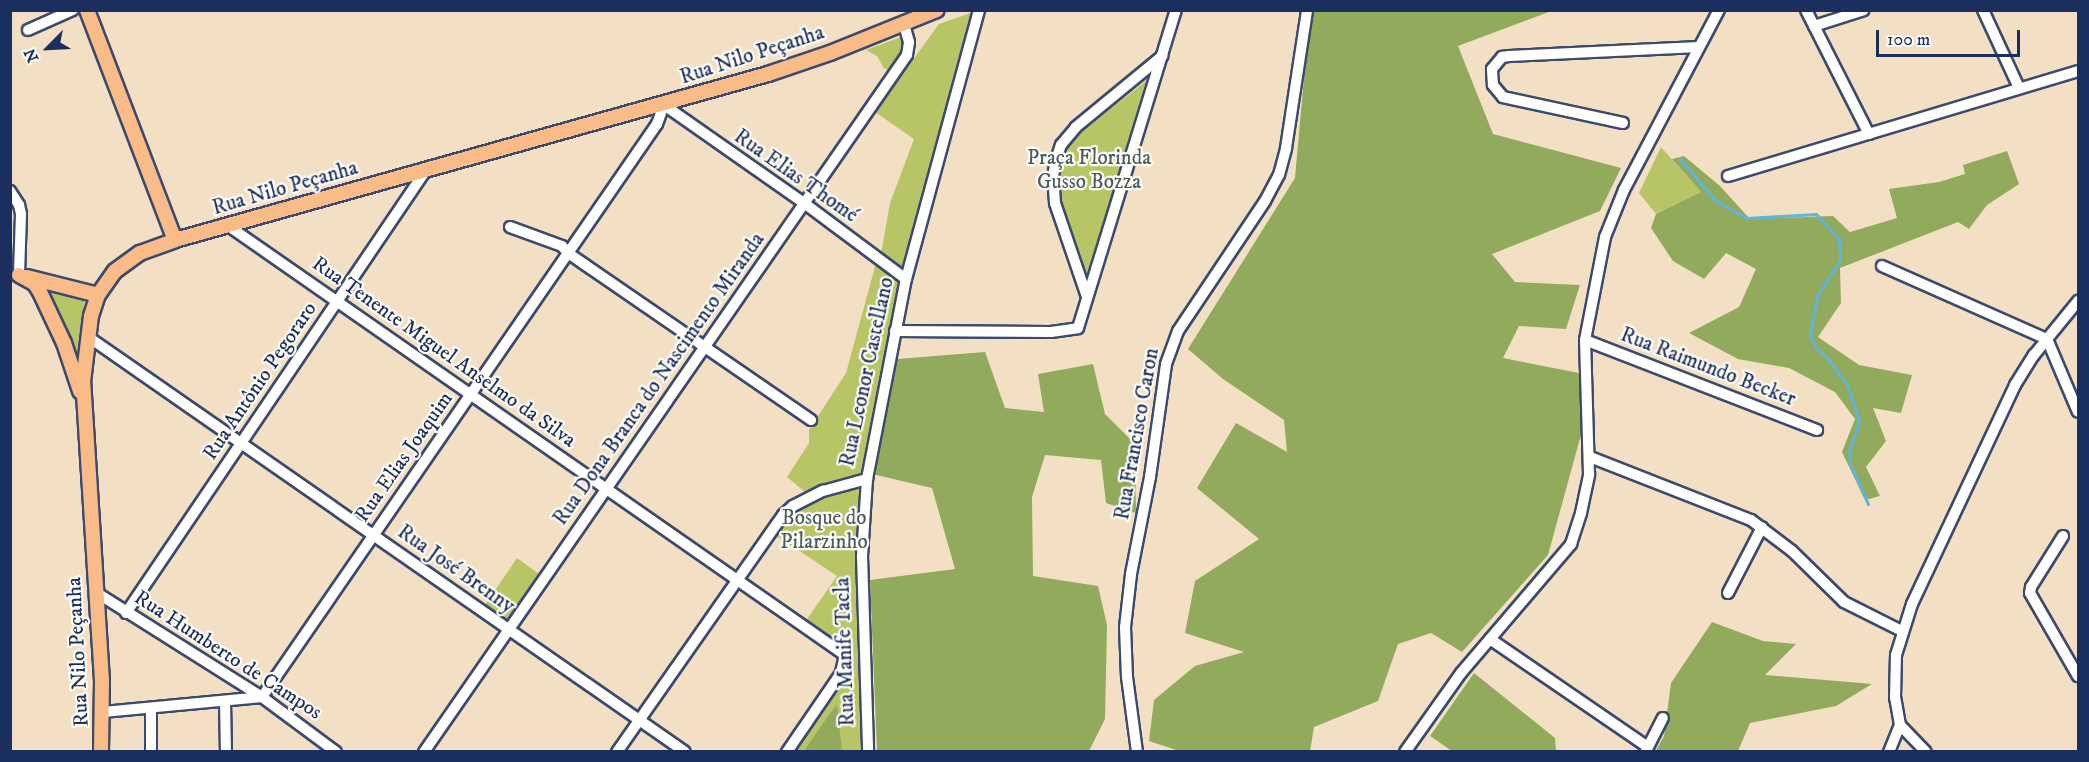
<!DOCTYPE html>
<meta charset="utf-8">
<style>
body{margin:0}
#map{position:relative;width:2089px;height:762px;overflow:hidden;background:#f3e0c4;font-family:"IM FELL DW Pica",serif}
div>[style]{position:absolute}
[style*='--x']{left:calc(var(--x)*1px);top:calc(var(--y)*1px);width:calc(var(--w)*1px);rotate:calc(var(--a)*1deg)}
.green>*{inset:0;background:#b8c566}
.forest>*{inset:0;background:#92aa5b}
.stream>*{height:3px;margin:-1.5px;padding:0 1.5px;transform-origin:1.5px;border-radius:1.5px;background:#5fb5db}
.roads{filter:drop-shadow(2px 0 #3b4a6d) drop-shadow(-2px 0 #3b4a6d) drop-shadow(0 2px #3b4a6d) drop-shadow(0 -2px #3b4a6d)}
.minor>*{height:10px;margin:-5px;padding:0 5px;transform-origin:5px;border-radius:5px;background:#fff}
.major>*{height:14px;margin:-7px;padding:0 7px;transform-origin:7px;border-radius:7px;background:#f9bc89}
span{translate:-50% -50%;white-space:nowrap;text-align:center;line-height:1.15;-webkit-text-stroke:4.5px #fdfcf7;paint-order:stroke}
.street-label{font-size:21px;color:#1b2f5e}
.park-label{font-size:21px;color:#4a5c60}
.frame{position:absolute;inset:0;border:12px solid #1b2f5e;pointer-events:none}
.north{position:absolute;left:18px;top:18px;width:60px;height:60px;-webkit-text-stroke:4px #fdfcf7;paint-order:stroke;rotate:246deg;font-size:16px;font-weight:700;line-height:24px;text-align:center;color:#1b2f5e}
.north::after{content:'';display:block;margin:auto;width:21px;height:27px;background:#1b2f5e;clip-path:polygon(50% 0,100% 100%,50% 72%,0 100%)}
.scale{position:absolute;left:1876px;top:30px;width:144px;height:27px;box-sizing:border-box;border:3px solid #1b2f5e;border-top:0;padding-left:8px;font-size:18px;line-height:21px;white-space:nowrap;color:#1b2f5e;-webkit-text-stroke:4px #fdfcf7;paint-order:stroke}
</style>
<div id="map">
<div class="green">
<i style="clip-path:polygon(976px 11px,904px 270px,881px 254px,890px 203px,914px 139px,875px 112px,939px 24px)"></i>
<i style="clip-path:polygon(901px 37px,903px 49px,890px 71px,884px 68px,877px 56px,866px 50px)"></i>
<i style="clip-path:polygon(1146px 81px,1087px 276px,1060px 196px,1058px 183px,1064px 154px,1075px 137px)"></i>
<i style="clip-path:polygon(1661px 147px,1701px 192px,1656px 214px,1639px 193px)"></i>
<i style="clip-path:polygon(876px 263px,901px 281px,863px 474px,805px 492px,787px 477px,809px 443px,809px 430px,846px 373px)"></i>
<i style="clip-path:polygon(48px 288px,85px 300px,77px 354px)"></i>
<i style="clip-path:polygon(860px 487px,857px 519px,862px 751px,796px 751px,843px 675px,850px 655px,805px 622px,837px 576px,774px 534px,799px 508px,834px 493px)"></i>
<i style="clip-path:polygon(517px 558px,539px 574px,507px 620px,485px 605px)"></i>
</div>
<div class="forest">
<i style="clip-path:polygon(1310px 11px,1573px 11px,1549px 12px,1458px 46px,1493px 134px,1621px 168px,1600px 211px,1492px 254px,1515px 282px,1580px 285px,1566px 329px,1519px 326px,1503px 358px,1584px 374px,1582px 431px,1548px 555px,1462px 652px,1431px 633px,1398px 644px,1378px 701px,1314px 727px,1310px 751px,1179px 751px,1149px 741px,1154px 700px,1195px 666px,1244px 652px,1185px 633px,1195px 581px,1259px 539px,1197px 488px,1236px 423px,1287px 452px,1284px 420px,1223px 379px,1188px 349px,1295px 178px)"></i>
<i style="clip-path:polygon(2007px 151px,2019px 184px,1987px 205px,1969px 229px,1958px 222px,1840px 268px,1841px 303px,1818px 337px,1859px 365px,1912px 375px,1901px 413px,1873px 408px,1886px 441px,1866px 467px,1880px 496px,1865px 500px,1842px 452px,1855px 419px,1835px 392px,1789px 368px,1738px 359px,1689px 333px,1739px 307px,1756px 269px,1726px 253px,1704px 279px,1673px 261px,1651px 228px,1656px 214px,1701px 192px,1672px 159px,1684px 156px,1720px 186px,1750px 219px,1833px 216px,1850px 232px,1897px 218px,1889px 189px,1939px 182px,1965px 174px,1963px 165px)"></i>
<i style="clip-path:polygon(985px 352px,1005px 408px,1044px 412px,1038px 374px,1093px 364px,1105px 414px,1135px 444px,1136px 513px,1106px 503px,1101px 460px,1045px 455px,1032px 497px,1033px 576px,1098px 586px,1107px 625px,1105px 719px,1089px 751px,877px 751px,870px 580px,955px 569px,932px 488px,872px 474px,897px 359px)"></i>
<i style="clip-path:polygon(1712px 622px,1763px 641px,1796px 644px,1765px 675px,1872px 684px,1836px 706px,1750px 723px,1738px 751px,1655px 752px,1664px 736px,1671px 683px)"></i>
<i style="clip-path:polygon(1474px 673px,1555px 738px,1556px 751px,1452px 751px,1430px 736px)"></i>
<i style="clip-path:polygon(837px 705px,842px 751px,804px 751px,831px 712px)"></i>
</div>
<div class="stream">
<i style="--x:1680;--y:159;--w:55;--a:49.4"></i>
<i style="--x:1716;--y:201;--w:35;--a:29"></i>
<i style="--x:1747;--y:218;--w:69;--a:-3.3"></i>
<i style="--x:1816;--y:214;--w:34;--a:47"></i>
<i style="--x:1839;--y:239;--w:21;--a:87"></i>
<i style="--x:1840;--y:260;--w:43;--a:122.6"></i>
<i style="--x:1817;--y:296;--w:40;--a:100"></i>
<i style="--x:1810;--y:335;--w:14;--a:65"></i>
<i style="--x:1816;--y:348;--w:19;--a:43"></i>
<i style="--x:1830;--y:361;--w:32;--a:55"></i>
<i style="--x:1848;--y:387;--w:36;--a:72"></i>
<i style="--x:1859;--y:421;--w:32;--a:108"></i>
<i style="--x:1849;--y:451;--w:13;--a:86"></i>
<i style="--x:1850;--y:464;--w:44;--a:65.8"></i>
</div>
<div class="roads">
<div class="minor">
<i style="--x:1806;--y:10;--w:139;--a:63.1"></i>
<i style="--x:1983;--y:10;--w:86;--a:65.2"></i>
<i style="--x:1814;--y:26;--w:52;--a:-17.7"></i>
<i style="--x:28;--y:30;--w:49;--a:-24"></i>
<i style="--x:1623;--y:123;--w:123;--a:-167.8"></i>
<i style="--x:1503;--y:97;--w:16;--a:-130"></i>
<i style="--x:1493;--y:85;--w:16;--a:-94"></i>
<i style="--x:1492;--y:69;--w:16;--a:-50"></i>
<i style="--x:1502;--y:57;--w:7;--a:-8"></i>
<i style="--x:1509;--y:56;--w:190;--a:-2.7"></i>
<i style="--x:1728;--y:176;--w:365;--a:-16.7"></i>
<i style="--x:10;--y:191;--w:17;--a:57"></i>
<i style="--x:19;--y:205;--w:9;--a:77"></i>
<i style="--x:21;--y:214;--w:61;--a:91.9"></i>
<i style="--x:227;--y:225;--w:753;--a:34.83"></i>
<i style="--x:845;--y:655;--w:18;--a:103"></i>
<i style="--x:841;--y:673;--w:96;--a:124.4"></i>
<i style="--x:510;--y:227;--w:55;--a:20.1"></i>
<i style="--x:562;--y:246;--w:9;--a:49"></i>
<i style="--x:568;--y:253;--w:295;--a:34.5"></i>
<i style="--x:1882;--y:266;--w:180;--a:23.9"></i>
<i style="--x:2047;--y:339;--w:79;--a:67"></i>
<i style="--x:1087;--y:297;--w:99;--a:-108.8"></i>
<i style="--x:1055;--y:203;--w:27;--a:-94"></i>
<i style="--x:1053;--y:176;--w:16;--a:-79"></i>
<i style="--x:1056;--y:160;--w:16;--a:-72"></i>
<i style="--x:1061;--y:145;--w:23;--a:-50"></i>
<i style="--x:1076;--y:127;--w:112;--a:-39.5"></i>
<i style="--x:895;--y:331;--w:156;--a:0.4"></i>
<i style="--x:1051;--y:332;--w:27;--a:-8"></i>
<i style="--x:1078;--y:328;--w:333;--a:-72.9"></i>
<i style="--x:87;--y:336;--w:728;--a:34.82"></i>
<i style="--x:1585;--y:340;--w:249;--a:21.2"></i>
<i style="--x:1590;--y:457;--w:173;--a:21.4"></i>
<i style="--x:1751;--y:520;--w:51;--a:37.1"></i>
<i style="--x:1792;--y:551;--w:73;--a:44.4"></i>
<i style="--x:1844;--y:602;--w:65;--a:26.6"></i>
<i style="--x:867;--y:479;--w:77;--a:93.7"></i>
<i style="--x:862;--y:556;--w:196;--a:88.2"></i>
<i style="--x:2063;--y:536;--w:60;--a:122.1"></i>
<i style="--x:2031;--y:587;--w:6;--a:99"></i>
<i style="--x:2030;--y:593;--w:96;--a:60"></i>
<i style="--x:97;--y:593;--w:195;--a:32.2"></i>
<i style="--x:262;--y:697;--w:92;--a:36.6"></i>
<i style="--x:1728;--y:593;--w:74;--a:-62.7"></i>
<i style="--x:126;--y:613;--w:535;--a:-55.89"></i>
<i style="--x:1490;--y:639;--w:191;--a:34.4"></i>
<i style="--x:225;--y:701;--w:51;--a:88.9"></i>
<i style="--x:151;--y:708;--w:44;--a:90"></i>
<i style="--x:103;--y:712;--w:160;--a:-5.4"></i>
<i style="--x:262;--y:697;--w:696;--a:-55.42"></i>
<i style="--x:657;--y:124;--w:20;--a:-70"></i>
<i style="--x:664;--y:105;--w:171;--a:35"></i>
<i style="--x:804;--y:203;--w:127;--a:36.7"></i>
<i style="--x:1900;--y:725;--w:37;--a:46"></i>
<i style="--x:1646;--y:751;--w:37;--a:-63"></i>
<i style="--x:424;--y:752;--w:848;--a:-55.28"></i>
<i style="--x:907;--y:55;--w:13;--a:-81"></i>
<i style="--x:909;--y:42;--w:19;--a:-106"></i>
<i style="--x:617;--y:752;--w:289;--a:-55"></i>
<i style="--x:783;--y:515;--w:13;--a:-42"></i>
<i style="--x:793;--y:506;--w:34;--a:-27"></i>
<i style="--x:823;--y:491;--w:46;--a:-15.3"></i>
<i style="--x:867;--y:479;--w:204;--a:-79"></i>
<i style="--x:906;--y:279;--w:279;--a:-74.8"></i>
<i style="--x:1137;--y:752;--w:76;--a:-97.6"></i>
<i style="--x:1127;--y:677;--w:50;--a:-92.3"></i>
<i style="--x:1125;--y:627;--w:53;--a:-83.5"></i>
<i style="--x:1131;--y:574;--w:99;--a:-78.9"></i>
<i style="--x:1150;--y:477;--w:114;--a:-81.9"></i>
<i style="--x:1166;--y:364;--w:35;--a:-70"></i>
<i style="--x:1178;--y:331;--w:156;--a:-56.2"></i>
<i style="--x:1265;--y:201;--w:30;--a:-62"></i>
<i style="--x:1279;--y:175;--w:28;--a:-75"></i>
<i style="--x:1286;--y:148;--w:140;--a:-81.3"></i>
<i style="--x:1405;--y:752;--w:97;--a:-54.7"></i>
<i style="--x:1461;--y:673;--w:170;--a:-49.5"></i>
<i style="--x:1571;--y:544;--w:33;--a:-72"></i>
<i style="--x:1581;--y:513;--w:40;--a:-78"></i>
<i style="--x:1589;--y:474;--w:134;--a:-91.7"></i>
<i style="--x:1585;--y:340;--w:105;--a:-79"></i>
<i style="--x:1605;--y:237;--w:51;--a:-68"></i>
<i style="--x:1624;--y:190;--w:204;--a:-62.2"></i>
<i style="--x:1889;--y:752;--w:29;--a:-68"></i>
<i style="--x:1900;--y:725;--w:27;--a:-100"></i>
<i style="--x:1895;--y:698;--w:43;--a:-88.7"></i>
<i style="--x:1896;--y:655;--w:53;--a:-72.6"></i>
<i style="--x:1912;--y:604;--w:242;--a:-64.8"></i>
<i style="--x:2015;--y:385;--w:36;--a:-58"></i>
<i style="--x:2034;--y:355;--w:70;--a:-50.8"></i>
</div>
<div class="major">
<i style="--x:87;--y:10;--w:246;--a:69.1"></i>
<i style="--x:19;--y:275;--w:18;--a:29"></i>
<i style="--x:35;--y:284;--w:9;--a:58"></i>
<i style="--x:40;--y:292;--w:56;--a:64.8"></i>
<i style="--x:64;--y:343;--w:51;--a:71.6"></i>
<i style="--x:27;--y:277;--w:73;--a:14.2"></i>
<i style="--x:101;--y:752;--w:71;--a:-89.2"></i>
<i style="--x:102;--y:681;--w:300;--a:-93.6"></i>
<i style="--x:83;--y:382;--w:66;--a:-83.1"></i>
<i style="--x:91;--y:316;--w:22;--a:-72"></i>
<i style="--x:98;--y:295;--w:29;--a:-55"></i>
<i style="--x:115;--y:271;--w:31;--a:-36"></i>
<i style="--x:140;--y:253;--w:37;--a:-20"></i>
<i style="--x:175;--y:240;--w:616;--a:-15.64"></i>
<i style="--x:768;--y:74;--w:65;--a:-18.7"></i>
<i style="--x:830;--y:53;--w:115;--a:-21.9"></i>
</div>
</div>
<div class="street-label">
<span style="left:752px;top:55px;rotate:-18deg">Rua Nilo Peçanha</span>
<span style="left:796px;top:176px;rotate:35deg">Rua Elias Thomé</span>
<span style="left:285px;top:188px;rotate:-16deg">Rua Nilo Peçanha</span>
<span style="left:444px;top:352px;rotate:35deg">Rua Tenente Miguel Anselmo da Silva</span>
<span style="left:1708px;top:367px;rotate:21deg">Rua Raimundo Becker</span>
<span style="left:867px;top:372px;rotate:-78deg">Rua Leonor Castellano</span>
<span style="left:659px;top:379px;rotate:-55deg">Rua Dona Branca do Nascimento Miranda</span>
<span style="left:260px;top:381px;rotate:-56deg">Rua Antônio Pegoraro</span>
<span style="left:1137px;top:434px;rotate:-80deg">Rua Francisco Caron</span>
<span style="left:404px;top:457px;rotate:-55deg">Rua Elias Joaquim</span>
<span style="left:456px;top:569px;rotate:35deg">Rua José Brenny</span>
<span style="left:78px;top:652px;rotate:-93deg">Rua Nilo Peçanha</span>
<span style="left:845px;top:652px;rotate:-92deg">Rua Manife Tacla</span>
<span style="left:228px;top:655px;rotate:33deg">Rua Humberto de Campos</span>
</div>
<div class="park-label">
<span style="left:1089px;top:170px">Praça Florinda<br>Gusso Bozza</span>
<span style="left:824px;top:530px">Bosque do<br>Pilarzinho</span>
</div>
<div class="frame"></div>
<div class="north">N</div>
<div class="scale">100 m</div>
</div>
